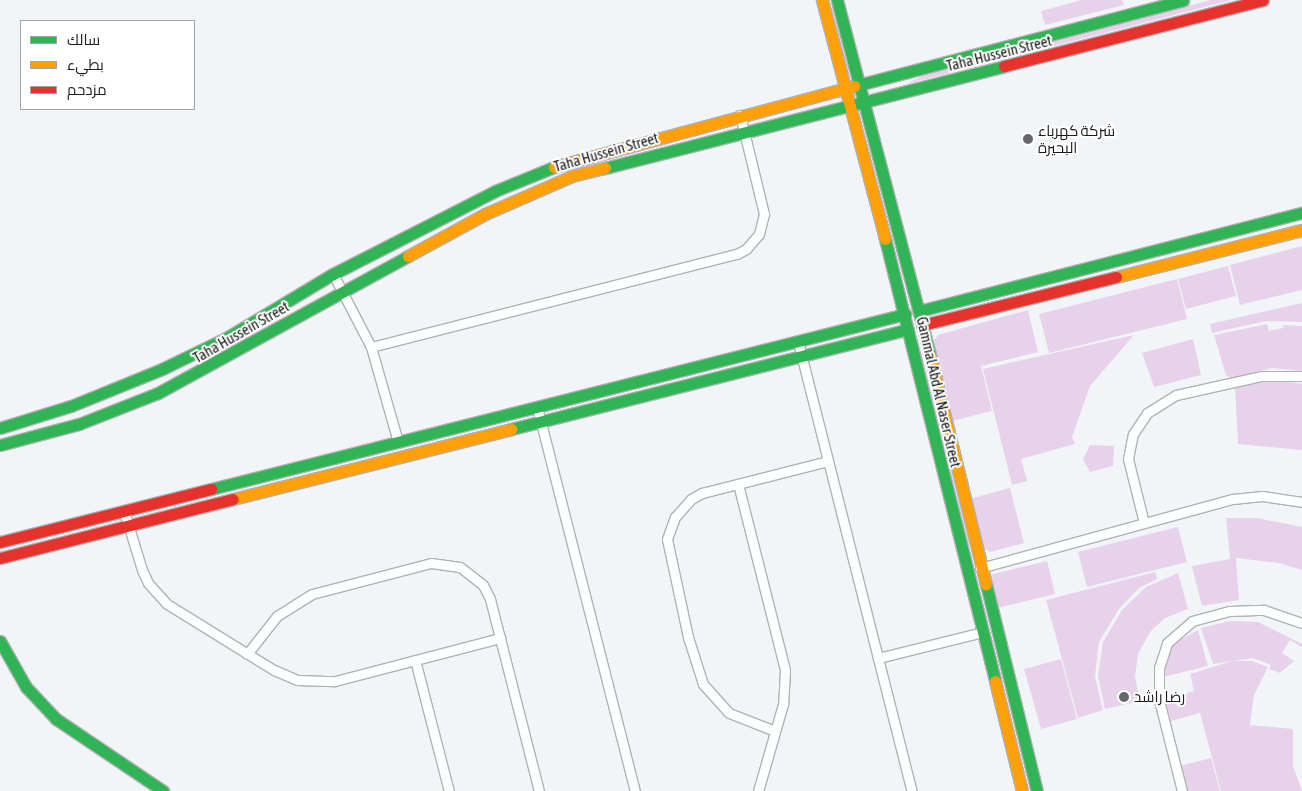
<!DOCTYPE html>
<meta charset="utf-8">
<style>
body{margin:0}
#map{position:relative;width:1302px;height:791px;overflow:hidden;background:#f2f5f8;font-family:"Asap Condensed",Cairo,sans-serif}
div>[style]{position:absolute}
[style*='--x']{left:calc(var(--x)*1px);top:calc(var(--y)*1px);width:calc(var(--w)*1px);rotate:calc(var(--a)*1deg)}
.green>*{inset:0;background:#e8d2eb}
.roads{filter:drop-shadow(1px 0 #b0b2b4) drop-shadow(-1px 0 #b0b2b4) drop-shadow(0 1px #b0b2b4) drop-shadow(0 -1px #b0b2b4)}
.street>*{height:9px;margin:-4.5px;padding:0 4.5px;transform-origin:4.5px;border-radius:4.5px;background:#fdfefe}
.fast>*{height:11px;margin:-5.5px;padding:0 5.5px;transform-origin:5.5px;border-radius:5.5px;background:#30b455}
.slow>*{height:11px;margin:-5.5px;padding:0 5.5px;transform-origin:5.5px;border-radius:5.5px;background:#ff9f0a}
.jam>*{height:11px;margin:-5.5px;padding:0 5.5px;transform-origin:5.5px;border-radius:5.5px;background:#e5322d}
.dots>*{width:14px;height:14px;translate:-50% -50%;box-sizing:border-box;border:2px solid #fff;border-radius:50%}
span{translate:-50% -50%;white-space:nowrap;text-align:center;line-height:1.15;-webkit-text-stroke:4px #fff;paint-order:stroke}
.street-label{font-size:15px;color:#1a1b1d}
.poi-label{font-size:15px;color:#1a1b1d}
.left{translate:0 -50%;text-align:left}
.legend{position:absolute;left:20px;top:20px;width:175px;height:90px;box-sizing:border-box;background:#fff;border:1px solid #a3a4a5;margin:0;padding:6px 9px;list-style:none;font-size:15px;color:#1a1b1d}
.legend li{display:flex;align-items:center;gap:10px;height:25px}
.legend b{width:25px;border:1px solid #a3a4a5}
</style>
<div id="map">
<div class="green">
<i style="clip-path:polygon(1082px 0,1122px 0,1124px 5px,1045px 25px,1041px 11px)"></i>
<i style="clip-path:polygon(1211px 0,1232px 0,907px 84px,927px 73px)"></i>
<i style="clip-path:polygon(833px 7px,850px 71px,846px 73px,828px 8px)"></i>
<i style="clip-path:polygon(1302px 246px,1302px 290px,1240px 305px,1230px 265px)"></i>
<i style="clip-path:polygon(1228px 266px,1236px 296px,1186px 309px,1178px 279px)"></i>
<i style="clip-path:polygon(1177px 279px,1187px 319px,1049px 353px,1039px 314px)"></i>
<i style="clip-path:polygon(1302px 303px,1302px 322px,1266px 321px,1212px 333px,1210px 324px)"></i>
<i style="clip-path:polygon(1028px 310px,1038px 352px,981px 366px,992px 411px,952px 421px,932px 344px,938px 335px)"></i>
<i style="clip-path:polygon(1267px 324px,1269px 331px,1283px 328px,1283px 325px,1302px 326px,1302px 371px,1272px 368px,1231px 378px,1226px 375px,1214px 335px)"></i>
<i style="clip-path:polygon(1134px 335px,1090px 386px,1072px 437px,1075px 444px,1021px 459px,1027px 481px,1012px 485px,983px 369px)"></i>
<i style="clip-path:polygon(917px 336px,971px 544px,965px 547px,911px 337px)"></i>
<i style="clip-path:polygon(1193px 339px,1201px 375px,1154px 387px,1142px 353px)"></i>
<i style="clip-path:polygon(1276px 380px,1302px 384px,1302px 450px,1238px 444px,1235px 387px)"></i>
<i style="clip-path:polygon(1090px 445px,1114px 446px,1113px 466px,1090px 472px,1083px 459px)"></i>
<i style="clip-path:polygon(1010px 488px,1024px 543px,990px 552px,981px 546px,969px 499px)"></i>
<i style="clip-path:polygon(1226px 518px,1257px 518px,1302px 527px,1302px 570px,1279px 563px,1236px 558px,1239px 600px,1202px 606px,1192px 566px,1230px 559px)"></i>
<i style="clip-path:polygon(1178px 527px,1187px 562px,1087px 587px,1078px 552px)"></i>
<i style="clip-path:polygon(1047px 561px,1055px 594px,997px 608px,989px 575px)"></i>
<i style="clip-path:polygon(1155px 572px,1157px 579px,1139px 588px,1119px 609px,1099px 642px,1095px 676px,1103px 710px,1078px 718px,1046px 600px)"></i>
<i style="clip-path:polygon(1178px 573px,1188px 609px,1165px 618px,1150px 632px,1138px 654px,1135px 677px,1140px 701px,1105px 709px,1098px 676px,1103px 642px,1122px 610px,1146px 587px)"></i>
<i style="clip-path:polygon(1230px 621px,1258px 622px,1302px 644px,1302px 647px,1290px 640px,1282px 653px,1294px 661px,1280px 673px,1269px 669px,1271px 665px,1253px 658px,1213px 664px,1201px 628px)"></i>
<i style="clip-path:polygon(1198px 630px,1208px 666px,1163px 677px,1161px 661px,1166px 653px,1173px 644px)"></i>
<i style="clip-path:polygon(1061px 659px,1077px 719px,1041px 729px,1024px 669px)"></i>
<i style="clip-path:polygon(1232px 661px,1252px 661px,1268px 667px,1254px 695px,1250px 725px,1293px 729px,1293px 766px,1302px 791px,1221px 791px,1200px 713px,1171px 721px,1165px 699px,1194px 691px,1190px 674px)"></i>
<i style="clip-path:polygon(1211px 758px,1220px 791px,1185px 791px,1179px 766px)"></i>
</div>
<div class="roads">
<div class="street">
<i style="--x:333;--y:274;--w:82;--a:62.5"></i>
<i style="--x:371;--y:347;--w:99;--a:74.1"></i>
<i style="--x:798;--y:342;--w:463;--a:75.8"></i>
<i style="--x:371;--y:347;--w:378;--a:-14.3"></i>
<i style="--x:737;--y:254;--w:10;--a:-29"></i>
<i style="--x:746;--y:249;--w:20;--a:-49"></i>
<i style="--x:759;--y:234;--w:21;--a:-76"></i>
<i style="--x:764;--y:214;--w:102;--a:-103.6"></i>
<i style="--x:537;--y:407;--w:396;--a:75.7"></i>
<i style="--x:738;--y:484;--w:192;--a:75.8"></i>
<i style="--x:785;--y:670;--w:34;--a:93"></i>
<i style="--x:783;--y:704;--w:91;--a:106"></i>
<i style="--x:124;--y:511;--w:62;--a:73"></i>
<i style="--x:142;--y:570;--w:14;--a:65"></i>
<i style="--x:148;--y:583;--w:28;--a:48"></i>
<i style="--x:167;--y:604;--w:126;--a:31.7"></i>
<i style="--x:274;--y:670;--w:25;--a:23"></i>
<i style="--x:297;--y:680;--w:38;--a:2"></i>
<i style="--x:335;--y:681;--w:171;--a:-14.6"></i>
<i style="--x:1144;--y:523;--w:66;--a:-104"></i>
<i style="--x:1128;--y:459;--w:25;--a:-79"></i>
<i style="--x:1133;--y:434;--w:25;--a:-56"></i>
<i style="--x:1147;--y:413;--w:34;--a:-32"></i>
<i style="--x:1176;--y:395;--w:88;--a:-12.5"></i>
<i style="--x:1262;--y:376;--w:40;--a:0"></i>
<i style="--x:980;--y:568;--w:262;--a:-15.3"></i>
<i style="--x:1233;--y:499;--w:29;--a:-6"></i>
<i style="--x:1262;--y:496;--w:40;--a:8.5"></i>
<i style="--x:247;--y:654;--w:48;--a:-51.7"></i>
<i style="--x:277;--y:616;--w:41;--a:-32.2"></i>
<i style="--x:312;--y:594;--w:123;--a:-14.6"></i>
<i style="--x:431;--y:563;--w:29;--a:8"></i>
<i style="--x:460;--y:567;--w:29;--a:38"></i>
<i style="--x:483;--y:585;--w:16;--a:63"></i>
<i style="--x:490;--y:599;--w:198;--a:75.7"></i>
<i style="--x:878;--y:658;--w:107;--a:-14"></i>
<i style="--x:415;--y:660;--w:135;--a:75.5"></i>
<i style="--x:775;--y:731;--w:49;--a:-158.6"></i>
<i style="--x:729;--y:713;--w:39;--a:-132"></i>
<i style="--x:703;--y:684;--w:49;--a:-107.7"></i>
<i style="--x:688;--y:637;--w:100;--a:-102.1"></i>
<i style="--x:667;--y:539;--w:23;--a:-70"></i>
<i style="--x:675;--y:517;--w:24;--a:-48"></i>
<i style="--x:691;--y:499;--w:13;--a:-29"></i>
<i style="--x:702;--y:493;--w:130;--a:-14.3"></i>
<i style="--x:1182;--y:791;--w:94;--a:-104.2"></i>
<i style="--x:1159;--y:700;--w:32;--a:-90"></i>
<i style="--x:1159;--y:668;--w:26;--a:-72"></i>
<i style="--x:1167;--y:643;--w:33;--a:-41"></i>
<i style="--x:1192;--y:621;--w:39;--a:-15"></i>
<i style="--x:1230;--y:611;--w:34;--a:-2"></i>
<i style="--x:1264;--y:610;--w:40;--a:18.9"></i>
</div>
<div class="fast">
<i style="--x:837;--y:0;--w:367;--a:75.3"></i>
<i style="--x:854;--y:86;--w:340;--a:-14.6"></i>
<i style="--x:605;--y:168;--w:412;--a:-14.3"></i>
<i style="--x:885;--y:239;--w:455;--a:76"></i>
<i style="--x:919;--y:311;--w:395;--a:-14.4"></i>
<i style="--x:0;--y:428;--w:74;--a:-17.2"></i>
<i style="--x:71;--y:406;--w:98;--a:-22.1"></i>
<i style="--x:162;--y:369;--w:73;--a:-25.9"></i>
<i style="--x:228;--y:337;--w:122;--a:-31"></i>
<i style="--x:333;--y:274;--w:182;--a:-27.1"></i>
<i style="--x:495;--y:191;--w:64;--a:-22.1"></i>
<i style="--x:511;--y:429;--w:409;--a:-14.1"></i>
<i style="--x:0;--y:445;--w:82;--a:-14.9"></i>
<i style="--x:79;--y:424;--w:85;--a:-21.4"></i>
<i style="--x:158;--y:393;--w:285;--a:-28.7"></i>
<i style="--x:211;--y:489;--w:716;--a:-14.15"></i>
<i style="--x:986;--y:584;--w:213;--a:76.2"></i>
<i style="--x:0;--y:641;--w:53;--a:60.5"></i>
<i style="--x:26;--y:687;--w:44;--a:46.8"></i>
<i style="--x:56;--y:719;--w:129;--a:33.9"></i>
</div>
<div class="slow">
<i style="--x:822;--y:0;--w:247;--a:75.2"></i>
<i style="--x:554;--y:167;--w:311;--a:-15.1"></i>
<i style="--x:408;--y:256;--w:88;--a:-28.6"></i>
<i style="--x:485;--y:214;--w:95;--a:-23.6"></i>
<i style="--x:572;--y:176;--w:34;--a:-14"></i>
<i style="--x:1116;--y:277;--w:192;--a:-14.2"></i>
<i style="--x:930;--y:355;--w:236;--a:76.3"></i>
<i style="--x:233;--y:499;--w:287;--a:-14.1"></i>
<i style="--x:995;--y:681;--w:113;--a:76.2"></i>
</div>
<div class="jam">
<i style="--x:1004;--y:66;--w:267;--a:-14.3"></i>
<i style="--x:922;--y:325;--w:200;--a:-13.9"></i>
<i style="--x:0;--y:542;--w:218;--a:-14.1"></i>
<i style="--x:0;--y:558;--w:240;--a:-14.2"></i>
</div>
</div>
<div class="dots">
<i style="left:1028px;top:139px;background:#66676a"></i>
<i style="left:1124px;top:697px;background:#66676a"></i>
</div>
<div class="street-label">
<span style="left:999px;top:53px;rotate:-14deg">Taha Hussein Street</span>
<span style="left:606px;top:152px;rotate:-16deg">Taha Hussein Street</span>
<span style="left:241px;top:332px;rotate:-30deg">Taha Hussein Street</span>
<span style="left:939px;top:392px;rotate:77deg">Gammal Abd Al Naser Street</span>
</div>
<div class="poi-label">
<span class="left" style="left:1038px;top:139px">شركة كهرباء<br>البحيرة</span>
<span class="left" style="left:1134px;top:697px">رضا راشد</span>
</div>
<ul class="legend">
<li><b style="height:6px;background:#30b455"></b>سالك</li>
<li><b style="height:6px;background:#ff9f0a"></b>بطيء</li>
<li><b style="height:6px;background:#e5322d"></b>مزدحم</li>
</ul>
</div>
